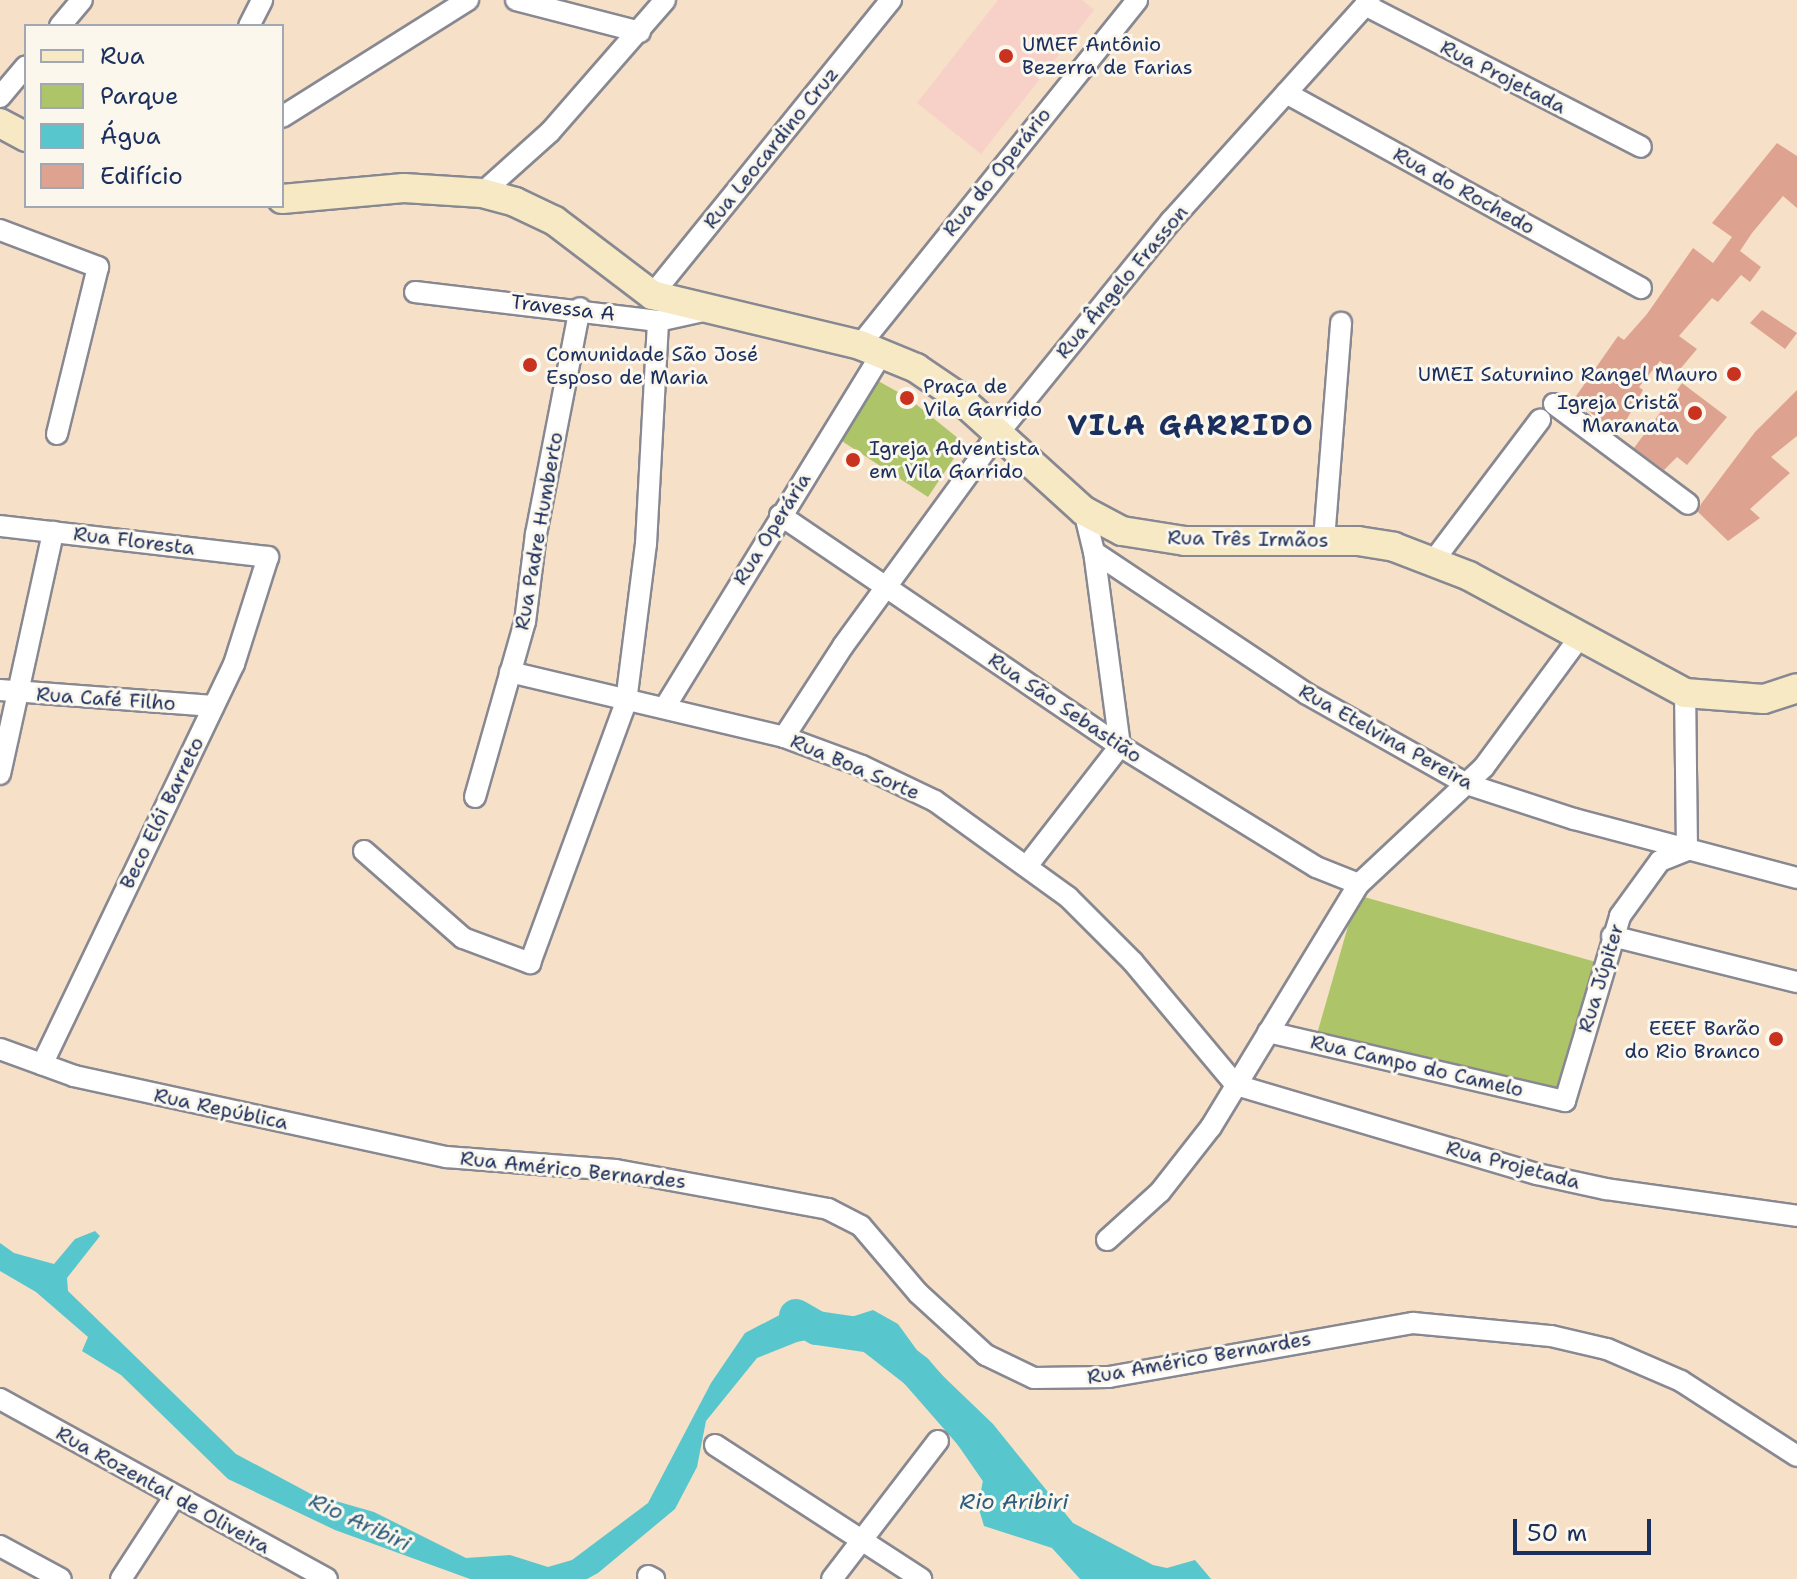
<!DOCTYPE html>
<meta charset="utf-8">
<style>
body{margin:0}
#map{position:relative;width:1797px;height:1579px;overflow:hidden;background:#f6e0c7;font-family:"Shantell Sans",sans-serif}
div>[style]{position:absolute}
[style*='--x']{left:calc(var(--x)*1px);top:calc(var(--y)*1px);width:calc(var(--w)*1px);rotate:calc(var(--a)*1deg)}
.built>*{inset:0;background:#f7d1c8}
.green>*{inset:0;background:#adc468}
.water>*{inset:0;background:#58c6cd}
.river>*{height:34px;margin:-17px;padding:0 17px;transform-origin:17px;border-radius:17px;background:#58c6cd}
.building>*{inset:0;background:#dea390}
.roads{filter:drop-shadow(2px 0 #888892) drop-shadow(-2px 0 #888892) drop-shadow(0 2px #888892) drop-shadow(0 -2px #888892)}
.street>*{height:20px;margin:-10px;padding:0 10px;transform-origin:10px;border-radius:10px;background:#fff}
.secondary>*{height:28px;margin:-14px;padding:0 14px;transform-origin:14px;border-radius:14px;background:#f6e9c3}
.dots>*{width:22px;height:22px;translate:-50% -50%;box-sizing:border-box;border:4px solid #fbf7ec;border-radius:50%}
span{translate:-50% -50%;white-space:nowrap;text-align:center;line-height:1.15;-webkit-text-stroke:6px #fbf7ec;paint-order:stroke}
.poi-label{font-size:20px;color:#1b2f5e}
.left{translate:0 -50%;text-align:left}
.right{translate:-100% -50%;text-align:right}
.street-label{font-size:20px;color:#1b2f5e}
.water-label{font-size:22px;color:#2d5c7f;font-style:italic}
.district-label{font-size:28px;color:#1b2f5e;font-weight:700;letter-spacing:2px}
.legend{position:absolute;left:24px;top:24px;width:260px;height:184px;box-sizing:border-box;background:#fbf7ec;border:2px solid #a1a7b3;margin:0;padding:10px 14px;list-style:none;font-size:24px;color:#1b2f5e}
.legend li{display:flex;align-items:center;gap:16px;height:40px}
.legend b{width:40px;border:2px solid #a1a7b3}
.scale{position:absolute;left:1513px;top:1519px;width:138px;height:36px;box-sizing:border-box;border:4px solid #1b2f5e;border-top:0;padding-left:10px;font-size:24px;line-height:28px;white-space:nowrap;color:#1b2f5e;-webkit-text-stroke:6px #fbf7ec;paint-order:stroke}
</style>
<div id="map">
<div class="built">
<i style="clip-path:polygon(998px 0,1082px 0,1094px 10px,981px 154px,917px 103px)"></i>
</div>
<div class="green">
<i style="clip-path:polygon(871px 377px,907px 397px,964px 443px,928px 497px,834px 436px)"></i>
<i style="clip-path:polygon(1357px 895px,1596px 962px,1562px 1090px,1317px 1034px)"></i>
</div>
<div class="water">
<i style="clip-path:polygon(95px 1231px,100px 1236px,67px 1278px,68px 1291px,236px 1454px,311px 1494px,374px 1512px,466px 1558px,510px 1555px,548px 1567px,572px 1560px,648px 1503px,711px 1383px,745px 1333px,791px 1309px,845px 1319px,873px 1310px,898px 1324px,919px 1353px,993px 1424px,1073px 1523px,1153px 1565px,1167px 1568px,1195px 1560px,1211px 1579px,1080px 1579px,1052px 1548px,984px 1526px,978px 1506px,985px 1470px,992px 1461px,989px 1447px,914px 1364px,866px 1327px,797px 1342px,757px 1358px,706px 1421px,697px 1467px,675px 1509px,598px 1573px,587px 1579px,470px 1579px,335px 1530px,228px 1479px,121px 1375px,82px 1351px,88px 1337px,36px 1292px,0 1271px,0 1243px,14px 1253px,54px 1264px,75px 1239px)"></i>
</div>
<div class="river">
<i style="--x:796;--y:1316;--w:24;--a:30"></i>
<i style="--x:817;--y:1328;--w:55;--a:8.4"></i>
<i style="--x:871;--y:1336;--w:57;--a:37.9"></i>
<i style="--x:916;--y:1371;--w:84;--a:48.9"></i>
<i style="--x:971;--y:1434;--w:79;--a:55.3"></i>
</div>
<div class="building">
<i style="clip-path:polygon(1777px 143px,1797px 156px,1797px 208px,1783px 196px,1752px 233px,1740px 251px,1761px 267px,1750px 282px,1741px 275px,1718px 302px,1712px 298px,1679px 336px,1697px 349px,1676px 374px,1660px 361px,1639px 387px,1643px 390px,1618px 435px,1574px 399px,1618px 336px,1624px 340px,1647px 314px,1693px 248px,1713px 263px,1732px 237px,1712px 223px)"></i>
<i style="clip-path:polygon(1762px 310px,1797px 333px,1785px 349px,1750px 323px)"></i>
<i style="clip-path:polygon(1682px 383px,1727px 417px,1687px 465px,1677px 457px,1664px 470px,1634px 448px)"></i>
<i style="clip-path:polygon(1797px 390px,1797px 436px,1771px 457px,1790px 473px,1750px 509px,1760px 518px,1728px 541px,1698px 512px,1701px 504px,1755px 432px)"></i>
</div>
<div class="roads">
<div class="street">
<i style="--x:516;--y:0;--w:128;--a:14.5"></i>
<i style="--x:1365;--y:5;--w:310;--a:27.2"></i>
<i style="--x:60;--y:26;--w:34;--a:-50"></i>
<i style="--x:249;--y:26;--w:29;--a:-63"></i>
<i style="--x:1286;--y:93;--w:405;--a:28.8"></i>
<i style="--x:0;--y:97;--w:40;--a:-50"></i>
<i style="--x:282;--y:117;--w:220;--a:-32.2"></i>
<i style="--x:482;--y:193;--w:91;--a:-41.9"></i>
<i style="--x:550;--y:132;--w:175;--a:-48.9"></i>
<i style="--x:0;--y:230;--w:105;--a:20.7"></i>
<i style="--x:98;--y:267;--w:172;--a:103.8"></i>
<i style="--x:415;--y:292;--w:245;--a:6.8"></i>
<i style="--x:658;--y:321;--w:51;--a:-12.4"></i>
<i style="--x:652;--y:295;--w:380;--a:-51"></i>
<i style="--x:860;--y:345;--w:442;--a:-51.2"></i>
<i style="--x:1554;--y:404;--w:167;--a:36.7"></i>
<i style="--x:1084;--y:511;--w:42;--a:76.3"></i>
<i style="--x:1094;--y:552;--w:256;--a:33.7"></i>
<i style="--x:1307;--y:694;--w:184;--a:29.4"></i>
<i style="--x:1467;--y:784;--w:113;--a:18.1"></i>
<i style="--x:1574;--y:819;--w:231;--a:14.8"></i>
<i style="--x:780;--y:515;--w:411;--a:34.2"></i>
<i style="--x:1120;--y:746;--w:230;--a:31.7"></i>
<i style="--x:1316;--y:867;--w:46;--a:21.6"></i>
<i style="--x:0;--y:526;--w:270;--a:6.6"></i>
<i style="--x:268;--y:557;--w:112;--a:107.6"></i>
<i style="--x:234;--y:664;--w:444;--a:115.6"></i>
<i style="--x:1324;--y:540;--w:218;--a:-85.5"></i>
<i style="--x:1434;--y:560;--w:176;--a:-52.9"></i>
<i style="--x:510;--y:672;--w:282;--a:13.3"></i>
<i style="--x:784;--y:737;--w:83;--a:20.4"></i>
<i style="--x:862;--y:766;--w:81;--a:25.6"></i>
<i style="--x:935;--y:801;--w:164;--a:35.8"></i>
<i style="--x:1068;--y:897;--w:92;--a:45"></i>
<i style="--x:1133;--y:962;--w:160;--a:50.1"></i>
<i style="--x:0;--y:690;--w:214;--a:4.3"></i>
<i style="--x:665;--y:707;--w:415;--a:-58.5"></i>
<i style="--x:784;--y:737;--w:108;--a:-57"></i>
<i style="--x:843;--y:646;--w:261;--a:-53.9"></i>
<i style="--x:997;--y:435;--w:276;--a:-50.9"></i>
<i style="--x:1171;--y:221;--w:297;--a:-48"></i>
<i style="--x:0;--y:774;--w:248;--a:-77.6"></i>
<i style="--x:475;--y:797;--w:182;--a:-74.1"></i>
<i style="--x:525;--y:622;--w:89;--a:-82.9"></i>
<i style="--x:536;--y:534;--w:230;--a:-79"></i>
<i style="--x:364;--y:851;--w:132;--a:41.3"></i>
<i style="--x:463;--y:938;--w:72;--a:20.5"></i>
<i style="--x:530;--y:963;--w:278;--a:-69.8"></i>
<i style="--x:626;--y:702;--w:159;--a:-82.8"></i>
<i style="--x:646;--y:544;--w:223;--a:-86.9"></i>
<i style="--x:1027;--y:866;--w:152;--a:-52.2"></i>
<i style="--x:1120;--y:746;--w:196;--a:-97.6"></i>
<i style="--x:1612;--y:936;--w:191;--a:14"></i>
<i style="--x:1268;--y:1032;--w:305;--a:13.1"></i>
<i style="--x:1565;--y:1101;--w:193;--a:-73.4"></i>
<i style="--x:1620;--y:916;--w:68;--a:-54"></i>
<i style="--x:1660;--y:861;--w:29;--a:-22"></i>
<i style="--x:1687;--y:850;--w:157;--a:-90.7"></i>
<i style="--x:0;--y:1049;--w:79;--a:20"></i>
<i style="--x:74;--y:1076;--w:381;--a:12.3"></i>
<i style="--x:446;--y:1157;--w:170;--a:4.4"></i>
<i style="--x:616;--y:1170;--w:216;--a:10.4"></i>
<i style="--x:828;--y:1209;--w:37;--a:27"></i>
<i style="--x:861;--y:1226;--w:88;--a:49.6"></i>
<i style="--x:918;--y:1293;--w:92;--a:42.4"></i>
<i style="--x:986;--y:1355;--w:53;--a:25.6"></i>
<i style="--x:1034;--y:1378;--w:75;--a:-0.8"></i>
<i style="--x:1109;--y:1377;--w:309;--a:-10.1"></i>
<i style="--x:1413;--y:1323;--w:139;--a:5.4"></i>
<i style="--x:1551;--y:1336;--w:57;--a:13.1"></i>
<i style="--x:1607;--y:1349;--w:81;--a:23.4"></i>
<i style="--x:1681;--y:1381;--w:138;--a:32.9"></i>
<i style="--x:1236;--y:1085;--w:314;--a:16.5"></i>
<i style="--x:1537;--y:1174;--w:71;--a:12.3"></i>
<i style="--x:1606;--y:1189;--w:193;--a:8"></i>
<i style="--x:1107;--y:1240;--w:72;--a:-42.2"></i>
<i style="--x:1160;--y:1192;--w:83;--a:-51.9"></i>
<i style="--x:1211;--y:1127;--w:285;--a:-58.7"></i>
<i style="--x:1359;--y:884;--w:171;--a:-43.1"></i>
<i style="--x:1484;--y:767;--w:160;--a:-53.6"></i>
<i style="--x:0;--y:1399;--w:373;--a:28.8"></i>
<i style="--x:715;--y:1445;--w:246;--a:33"></i>
<i style="--x:0;--y:1546;--w:69;--a:28.4"></i>
<i style="--x:648;--y:1576;--w:7;--a:27"></i>
<i style="--x:121;--y:1579;--w:95;--a:-57"></i>
<i style="--x:832;--y:1579;--w:174;--a:-52.5"></i>
</div>
<div class="secondary">
<i style="--x:0;--y:123;--w:30;--a:28"></i>
<i style="--x:282;--y:199;--w:122;--a:-5.2"></i>
<i style="--x:404;--y:188;--w:78;--a:3.7"></i>
<i style="--x:482;--y:193;--w:34;--a:15"></i>
<i style="--x:515;--y:202;--w:44;--a:25.4"></i>
<i style="--x:555;--y:221;--w:122;--a:37.3"></i>
<i style="--x:652;--y:295;--w:214;--a:13.5"></i>
<i style="--x:860;--y:345;--w:61;--a:22.3"></i>
<i style="--x:916;--y:368;--w:50;--a:34.3"></i>
<i style="--x:957;--y:396;--w:171;--a:42.2"></i>
<i style="--x:1084;--y:511;--w:43;--a:27.8"></i>
<i style="--x:1122;--y:531;--w:64;--a:9"></i>
<i style="--x:1185;--y:541;--w:173;--a:0"></i>
<i style="--x:1358;--y:541;--w:36;--a:9"></i>
<i style="--x:1394;--y:547;--w:80;--a:21.1"></i>
<i style="--x:1469;--y:576;--w:246;--a:28.4"></i>
<i style="--x:1685;--y:693;--w:79;--a:4.3"></i>
<i style="--x:1764;--y:699;--w:35;--a:-18"></i>
</div>
</div>
<div class="dots">
<i style="left:1006px;top:56px;background:#c8321e"></i>
<i style="left:530px;top:365px;background:#c8321e"></i>
<i style="left:1734px;top:374px;background:#c8321e"></i>
<i style="left:907px;top:398px;background:#c8321e"></i>
<i style="left:1695px;top:413px;background:#c8321e"></i>
<i style="left:853px;top:460px;background:#c8321e"></i>
<i style="left:1776px;top:1039px;background:#c8321e"></i>
</div>
<div class="poi-label">
<span class="left" style="left:1022px;top:56px">UMEF Antônio<br>Bezerra de Farias</span>
<span class="left" style="left:546px;top:366px">Comunidade São José<br>Esposo de Maria</span>
<span class="right" style="left:1718px;top:374px">UMEI Saturnino Rangel Mauro</span>
<span class="left" style="left:923px;top:398px">Praça de<br>Vila Garrido</span>
<span class="right" style="left:1679px;top:414px">Igreja Cristã<br>Maranata</span>
<span class="left" style="left:869px;top:460px">Igreja Adventista<br>em Vila Garrido</span>
<span class="right" style="left:1760px;top:1040px">EEEF Barão<br>do Rio Branco</span>
</div>
<div class="street-label">
<span style="left:1503px;top:77px;rotate:27deg">Rua Projetada</span>
<span style="left:771px;top:148px;rotate:-51deg">Rua Leocardino Cruz</span>
<span style="left:997px;top:172px;rotate:-51deg">Rua do Operário</span>
<span style="left:1464px;top:191px;rotate:29deg">Rua do Rochedo</span>
<span style="left:1122px;top:282px;rotate:-50deg">Rua Ângelo Frasson</span>
<span style="left:563px;top:308px;rotate:7deg">Travessa A</span>
<span style="left:772px;top:529px;rotate:-58deg">Rua Operária</span>
<span style="left:539px;top:531px;rotate:-80deg">Rua Padre Humberto</span>
<span style="left:1248px;top:539px;rotate:1deg">Rua Três Irmãos</span>
<span style="left:134px;top:541px;rotate:7deg">Rua Floresta</span>
<span style="left:106px;top:699px;rotate:4deg">Rua Café Filho</span>
<span style="left:1065px;top:708px;rotate:34deg">Rua São Sebastião</span>
<span style="left:1386px;top:737px;rotate:29deg">Rua Etelvina Pereira</span>
<span style="left:855px;top:767px;rotate:23deg">Rua Boa Sorte</span>
<span style="left:162px;top:813px;rotate:-64deg">Beco Elói Barreto</span>
<span style="left:1601px;top:978px;rotate:-73deg">Rua Júpiter</span>
<span style="left:1417px;top:1066px;rotate:13deg">Rua Campo do Camelo</span>
<span style="left:221px;top:1109px;rotate:12deg">Rua República</span>
<span style="left:1513px;top:1165px;rotate:15deg">Rua Projetada</span>
<span style="left:573px;top:1170px;rotate:6deg">Rua Américo Bernardes</span>
<span style="left:1199px;top:1358px;rotate:-10deg">Rua Américo Bernardes</span>
<span style="left:163px;top:1490px;rotate:29deg">Rua Rozental de Oliveira</span>
</div>
<div class="water-label">
<span style="left:1014px;top:1502px">Rio Aribiri</span>
<span style="left:360px;top:1522px;rotate:25deg">Rio Aribiri</span>
</div>
<div class="district-label">
<span style="left:1191px;top:425px">VILA GARRIDO</span>
</div>
<ul class="legend">
<li><b style="height:10px;background:#f6e9c3"></b>Rua</li>
<li><b style="height:22px;background:#adc468"></b>Parque</li>
<li><b style="height:22px;background:#58c6cd"></b>Água</li>
<li><b style="height:22px;background:#dea390"></b>Edifício</li>
</ul>
<div class="scale">50 m</div>
</div>
